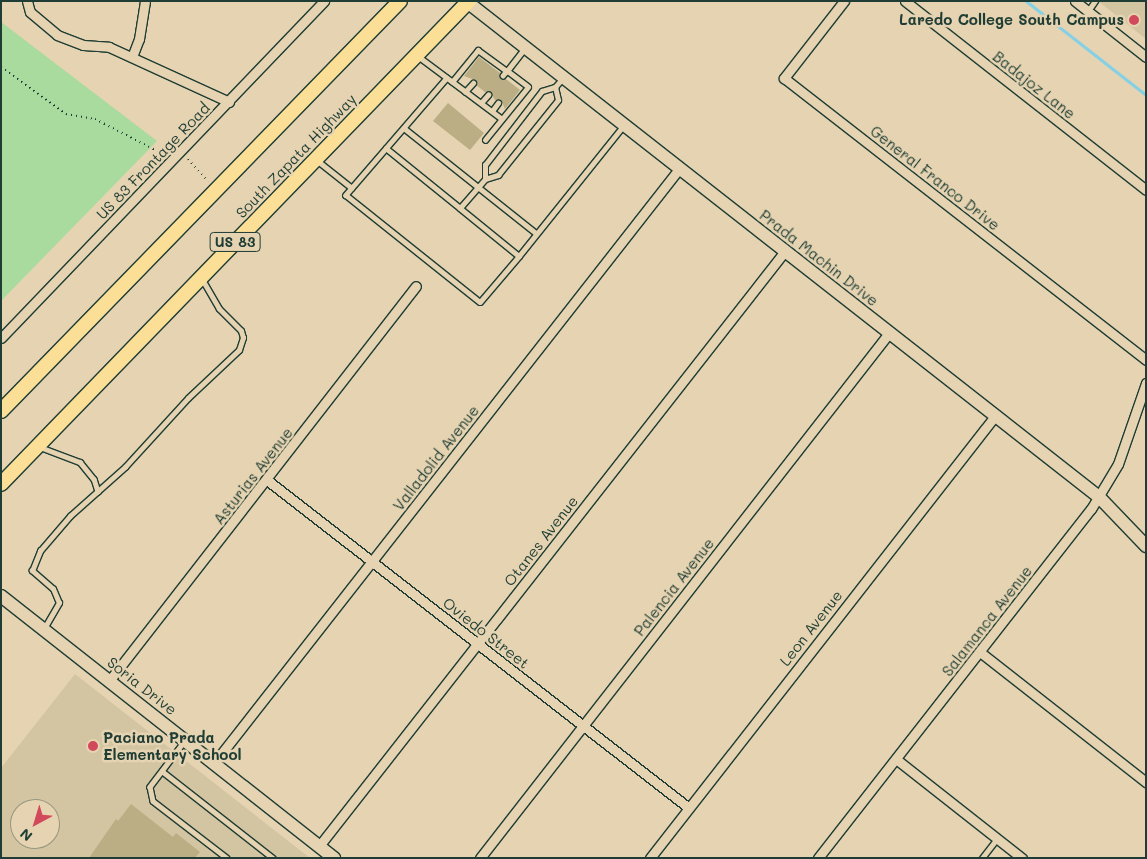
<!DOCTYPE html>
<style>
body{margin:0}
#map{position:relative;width:1147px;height:859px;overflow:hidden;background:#e5d3b1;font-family:Mali,sans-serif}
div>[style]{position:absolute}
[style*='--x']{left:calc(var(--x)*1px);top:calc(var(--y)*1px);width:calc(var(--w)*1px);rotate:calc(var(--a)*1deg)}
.built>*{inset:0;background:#d4c5a2}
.green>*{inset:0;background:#a8db9d}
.stream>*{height:3px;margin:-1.5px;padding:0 1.5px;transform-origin:1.5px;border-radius:1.5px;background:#85d0e5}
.building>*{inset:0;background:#bbad84}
.path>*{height:2px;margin-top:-1px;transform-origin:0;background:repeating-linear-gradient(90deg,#1f3d34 0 1px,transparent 0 5px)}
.roads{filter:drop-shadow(1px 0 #1f3d34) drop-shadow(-1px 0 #1f3d34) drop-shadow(0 1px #1f3d34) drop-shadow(0 -1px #1f3d34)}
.lane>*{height:4.5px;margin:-2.25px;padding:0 2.25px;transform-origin:2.25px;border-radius:2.25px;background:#e5d3b1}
.street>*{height:9px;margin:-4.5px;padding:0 4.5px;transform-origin:4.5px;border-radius:4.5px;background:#e5d3b1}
.secondary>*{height:12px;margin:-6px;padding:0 6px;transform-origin:6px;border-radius:6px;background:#e5d3b1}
.primary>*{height:14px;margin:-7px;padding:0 7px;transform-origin:7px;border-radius:7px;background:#fbdf96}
.dots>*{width:14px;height:14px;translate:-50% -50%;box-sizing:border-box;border:2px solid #e5d3b1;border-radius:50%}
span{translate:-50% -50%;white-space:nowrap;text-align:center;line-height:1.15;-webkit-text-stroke:5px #e5d3b1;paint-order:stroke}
.shield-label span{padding:1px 4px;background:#e5d3b1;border:1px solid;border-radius:4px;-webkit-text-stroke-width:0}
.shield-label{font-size:14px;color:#1f3d34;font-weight:700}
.poi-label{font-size:15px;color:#1f3d34;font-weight:700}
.right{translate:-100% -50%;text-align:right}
.left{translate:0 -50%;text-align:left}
.street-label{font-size:15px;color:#1f3d34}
.frame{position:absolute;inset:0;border:2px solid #1f3d34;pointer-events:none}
.north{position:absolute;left:10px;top:799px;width:50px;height:50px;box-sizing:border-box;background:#e5d3b1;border:1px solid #96977f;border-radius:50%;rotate:219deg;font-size:14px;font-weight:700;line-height:20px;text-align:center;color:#1f3d34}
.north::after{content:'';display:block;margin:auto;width:18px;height:22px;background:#d1495b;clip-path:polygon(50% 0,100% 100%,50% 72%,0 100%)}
</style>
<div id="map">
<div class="built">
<i style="clip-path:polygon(1098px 1px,1146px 1px,1146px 39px)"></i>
<i style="clip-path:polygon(evenodd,75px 674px,310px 858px,1px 858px,1px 768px,75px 674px,20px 809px,50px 809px,50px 839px,20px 839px,20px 809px)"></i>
</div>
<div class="green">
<i style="clip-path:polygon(1px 22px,157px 141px,1px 301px)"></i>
</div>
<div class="stream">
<i style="--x:1026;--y:1;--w:152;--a:38.1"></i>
</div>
<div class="building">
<i style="clip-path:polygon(479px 57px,500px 73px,500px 79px,506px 79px,520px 90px,505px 109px,501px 100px,495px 100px,490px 92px,485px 92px,476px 85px,475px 80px,464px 76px)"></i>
<i style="clip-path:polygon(448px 103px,484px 133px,470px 150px,433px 121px)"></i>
<i style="clip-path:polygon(131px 804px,173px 837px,176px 833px,200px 852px,195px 858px,89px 858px,116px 819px,118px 821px)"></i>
</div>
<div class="path">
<i style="--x:1;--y:67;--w:80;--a:35.9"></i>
<i style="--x:66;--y:114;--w:29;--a:10"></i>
<i style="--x:95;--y:119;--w:79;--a:27.2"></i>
<i style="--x:188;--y:159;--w:30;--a:48"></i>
</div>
<div class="roads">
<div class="lane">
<i style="--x:1088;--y:11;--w:12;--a:-55"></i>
<i style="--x:418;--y:56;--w:104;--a:36.8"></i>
<i style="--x:447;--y:78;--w:155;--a:130.8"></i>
<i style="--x:346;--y:195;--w:171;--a:38.6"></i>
<i style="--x:480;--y:302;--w:60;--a:-49.7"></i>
<i style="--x:452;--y:82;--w:41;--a:-50.9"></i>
<i style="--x:478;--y:50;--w:36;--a:36"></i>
<i style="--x:507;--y:71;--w:29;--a:-52"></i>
<i style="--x:465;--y:92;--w:12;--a:-48"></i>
<i style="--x:481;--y:103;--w:11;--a:-49"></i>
<i style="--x:492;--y:111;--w:10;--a:-53"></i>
<i style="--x:404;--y:128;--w:169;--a:38.5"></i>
<i style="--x:485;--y:140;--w:68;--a:-50.9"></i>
<i style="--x:528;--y:87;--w:26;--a:-143"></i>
<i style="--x:507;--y:71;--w:6;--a:129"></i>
<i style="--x:386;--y:148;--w:95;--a:39"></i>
<i style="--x:460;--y:208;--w:38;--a:-49"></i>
<i style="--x:485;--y:179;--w:14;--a:-17"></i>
<i style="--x:498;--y:175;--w:96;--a:-51.3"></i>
<i style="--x:558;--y:100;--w:13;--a:-103"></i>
<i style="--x:318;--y:161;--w:43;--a:38.5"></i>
<i style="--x:485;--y:179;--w:14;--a:-90"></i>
<i style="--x:485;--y:165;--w:93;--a:-52.4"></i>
<i style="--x:542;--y:91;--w:14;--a:-17"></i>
<i style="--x:555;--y:87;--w:12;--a:-48"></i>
<i style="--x:460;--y:208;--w:76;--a:39.1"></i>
<i style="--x:519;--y:256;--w:166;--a:-51.3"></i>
<i style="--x:40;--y:447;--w:43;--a:20.6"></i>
<i style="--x:80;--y:462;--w:22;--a:51"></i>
<i style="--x:94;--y:479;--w:13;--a:72"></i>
<i style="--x:45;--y:627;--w:28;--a:-60"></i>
<i style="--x:59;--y:603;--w:15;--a:-113"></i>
<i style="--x:53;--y:589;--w:28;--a:-139"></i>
<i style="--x:32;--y:571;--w:22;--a:-68"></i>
<i style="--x:40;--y:551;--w:46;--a:-49.4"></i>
<i style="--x:70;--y:516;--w:74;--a:-41.7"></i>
<i style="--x:125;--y:467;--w:93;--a:-47.6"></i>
<i style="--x:188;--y:398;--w:70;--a:-43.3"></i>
<i style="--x:239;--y:350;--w:13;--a:-72"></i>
<i style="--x:243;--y:338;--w:7;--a:-106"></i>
<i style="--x:241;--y:331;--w:31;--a:-135"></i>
<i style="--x:219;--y:309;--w:34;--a:-120"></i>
<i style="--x:185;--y:741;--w:58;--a:127.3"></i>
<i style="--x:150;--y:787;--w:14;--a:78"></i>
<i style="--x:153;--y:801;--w:93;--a:37.6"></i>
<i style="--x:162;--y:771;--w:141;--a:38.1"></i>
<i style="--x:982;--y:858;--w:24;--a:-52"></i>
</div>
<div class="street">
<i style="--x:27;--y:1;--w:11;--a:75"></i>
<i style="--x:30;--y:12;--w:35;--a:40"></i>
<i style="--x:57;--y:35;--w:28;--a:21"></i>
<i style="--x:83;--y:45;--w:26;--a:4"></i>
<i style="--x:109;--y:47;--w:132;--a:24.6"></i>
<i style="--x:844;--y:1;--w:98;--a:127.9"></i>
<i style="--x:784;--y:78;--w:459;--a:37.9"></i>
<i style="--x:905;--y:1;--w:306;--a:38.1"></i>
<i style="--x:1075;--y:1;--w:90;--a:38.3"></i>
<i style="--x:132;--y:57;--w:19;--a:-69"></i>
<i style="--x:139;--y:39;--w:38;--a:-81"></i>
<i style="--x:1;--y:338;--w:467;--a:-46.2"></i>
<i style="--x:267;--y:480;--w:534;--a:37.86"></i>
<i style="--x:980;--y:652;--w:211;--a:38.1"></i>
<i style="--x:109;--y:681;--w:500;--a:-52.15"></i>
<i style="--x:896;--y:759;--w:160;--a:38.2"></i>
<i style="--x:214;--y:763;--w:754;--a:-51.95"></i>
<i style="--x:319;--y:846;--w:756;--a:-51.93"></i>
<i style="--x:480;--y:858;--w:666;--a:-52.08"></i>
<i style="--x:650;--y:858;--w:561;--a:-52.03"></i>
<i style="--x:818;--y:858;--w:443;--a:-52"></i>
<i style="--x:1091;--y:509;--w:52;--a:-59"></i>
<i style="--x:1118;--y:464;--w:86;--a:-70.9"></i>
</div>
<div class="secondary">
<i style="--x:466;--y:1;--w:804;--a:38.08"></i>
<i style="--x:1099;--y:497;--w:68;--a:46.2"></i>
<i style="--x:1;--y:596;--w:424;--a:38.2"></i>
</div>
<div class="primary">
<i style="--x:1;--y:411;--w:572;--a:-45.78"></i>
<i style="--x:1;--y:484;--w:673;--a:-45.9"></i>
</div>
</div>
<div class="dots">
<i style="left:1134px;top:20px;background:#d1495b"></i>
<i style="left:93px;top:746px;background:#d1495b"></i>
</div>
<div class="shield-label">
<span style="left:235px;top:242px">US 83</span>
</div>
<div class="poi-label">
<span class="right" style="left:1124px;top:20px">Laredo College South Campus</span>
<span class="left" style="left:103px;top:746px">Paciano Prada<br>Elementary School</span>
</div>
<div class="street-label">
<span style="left:1034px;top:85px;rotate:38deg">Badajoz Lane</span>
<span style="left:296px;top:156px;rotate:-46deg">South Zapata Highway</span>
<span style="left:153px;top:161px;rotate:-46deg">US 83 Frontage Road</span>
<span style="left:935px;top:178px;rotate:38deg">General Franco Drive</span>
<span style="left:819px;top:258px;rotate:38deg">Prada Machin Drive</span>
<span style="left:436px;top:458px;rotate:-52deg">Valladolid Avenue</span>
<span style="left:253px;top:476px;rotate:-52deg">Asturias Avenue</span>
<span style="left:541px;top:541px;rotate:-52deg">Otanes Avenue</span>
<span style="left:674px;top:587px;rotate:-52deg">Palencia Avenue</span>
<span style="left:987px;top:621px;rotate:-52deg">Salamanca Avenue</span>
<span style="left:811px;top:628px;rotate:-52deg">Leon Avenue</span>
<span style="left:486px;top:633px;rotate:38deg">Oviedo Street</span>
<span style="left:142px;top:686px;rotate:38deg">Soria Drive</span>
</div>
<div class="frame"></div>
<div class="north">N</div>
</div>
